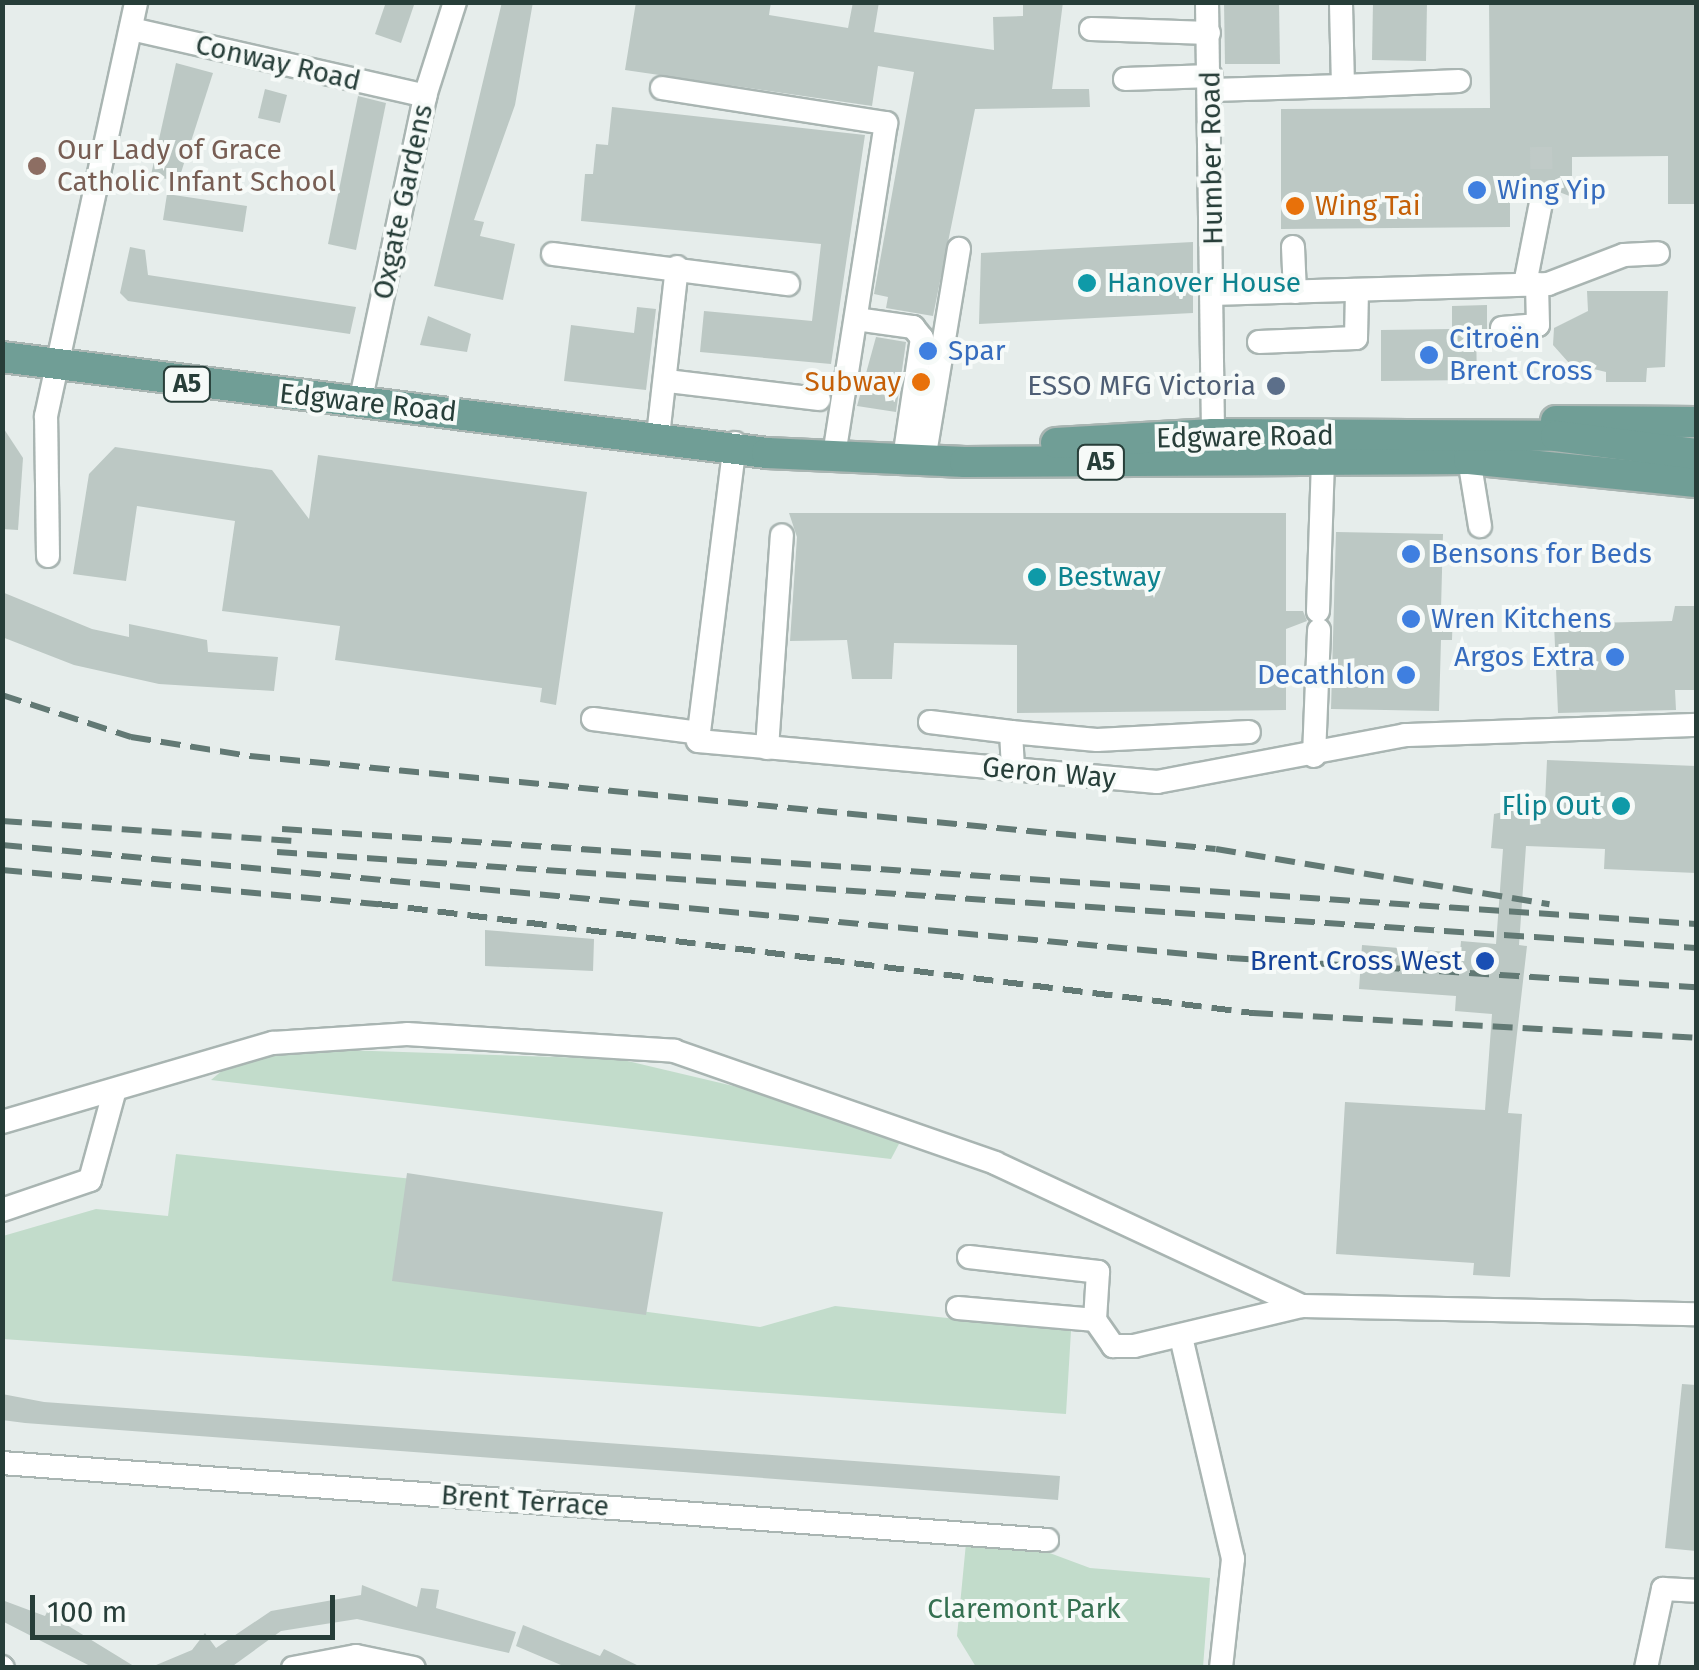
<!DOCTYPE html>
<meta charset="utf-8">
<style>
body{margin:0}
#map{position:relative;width:1699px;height:1670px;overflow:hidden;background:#e6edeb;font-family:"Fira Sans",sans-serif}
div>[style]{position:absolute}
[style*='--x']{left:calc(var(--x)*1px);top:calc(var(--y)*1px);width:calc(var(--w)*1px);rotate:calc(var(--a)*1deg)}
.green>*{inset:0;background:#c2dccb}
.building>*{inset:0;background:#bcc8c4}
.minor-tunnel>*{height:22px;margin-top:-11px;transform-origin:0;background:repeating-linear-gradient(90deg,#c0cac7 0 22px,transparent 0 33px)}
.roads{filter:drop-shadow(2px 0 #a9b5b2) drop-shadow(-2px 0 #a9b5b2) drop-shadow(0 2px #a9b5b2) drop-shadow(0 -2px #a9b5b2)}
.minor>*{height:22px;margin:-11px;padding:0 11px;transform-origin:11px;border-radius:11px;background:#fff}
.major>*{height:30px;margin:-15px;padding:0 15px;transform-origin:15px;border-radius:15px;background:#709e96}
.rail>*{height:6px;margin-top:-3px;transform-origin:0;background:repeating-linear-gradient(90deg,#627974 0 20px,transparent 0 30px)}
.dots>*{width:28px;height:28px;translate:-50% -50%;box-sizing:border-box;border:5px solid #f6faf8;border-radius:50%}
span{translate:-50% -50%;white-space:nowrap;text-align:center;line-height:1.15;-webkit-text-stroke:8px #f6faf8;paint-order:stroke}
.shield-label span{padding:2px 8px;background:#f6faf8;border:2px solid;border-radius:8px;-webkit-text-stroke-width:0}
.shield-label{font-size:25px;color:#273e39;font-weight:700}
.street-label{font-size:28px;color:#273e39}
.education-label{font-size:28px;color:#785e54}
.left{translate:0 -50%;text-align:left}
.shop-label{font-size:28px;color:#366cbe}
.right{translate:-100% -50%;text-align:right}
.food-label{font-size:28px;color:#c56008}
.culture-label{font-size:28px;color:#0d838f}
.service-label{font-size:28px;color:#4e5e75}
.transit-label{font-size:28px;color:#164399}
.park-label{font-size:28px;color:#357051}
.frame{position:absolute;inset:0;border:5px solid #273e39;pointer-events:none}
.scale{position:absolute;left:30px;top:1595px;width:305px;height:45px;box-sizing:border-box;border:5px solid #273e39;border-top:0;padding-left:12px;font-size:30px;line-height:35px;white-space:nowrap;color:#273e39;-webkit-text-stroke:8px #f6faf8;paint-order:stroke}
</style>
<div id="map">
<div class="green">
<i style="clip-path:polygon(311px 1049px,619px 1059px,818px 1106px,901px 1140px,891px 1159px,211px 1080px,236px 1059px)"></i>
<i style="clip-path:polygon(176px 1154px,413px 1179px,395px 1278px,760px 1327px,835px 1306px,1071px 1331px,1066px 1414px,3px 1339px,3px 1236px,96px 1209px,168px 1216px)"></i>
<i style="clip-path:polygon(966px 1543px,1047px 1552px,1090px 1568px,1210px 1578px,1203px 1667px,976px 1667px,957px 1636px)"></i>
</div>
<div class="building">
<i style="clip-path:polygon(386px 2px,415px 2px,401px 43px,375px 34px)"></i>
<i style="clip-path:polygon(502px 2px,533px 2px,515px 105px,474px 220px,484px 222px,480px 236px,515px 244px,503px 300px,434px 286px)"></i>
<i style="clip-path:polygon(636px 2px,771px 2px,769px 15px,848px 28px,853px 2px,879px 2px,874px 32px,994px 50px,993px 17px,1023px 16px,1023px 2px,1063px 2px,1052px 89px,1089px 89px,1090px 107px,975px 109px,933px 316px,886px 308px,888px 297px,874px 294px,914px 72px,878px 66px,872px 106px,625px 70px)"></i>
<i style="clip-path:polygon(1224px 2px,1279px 2px,1280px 64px,1225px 64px)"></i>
<i style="clip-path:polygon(1373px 2px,1427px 2px,1426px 61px,1372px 60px)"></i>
<i style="clip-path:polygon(1489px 2px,1696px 2px,1696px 204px,1668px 204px,1668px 156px,1572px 157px,1572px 197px,1536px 183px,1527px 197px,1510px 197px,1510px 227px,1281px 229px,1281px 109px,1490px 108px)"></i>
<i style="clip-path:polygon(176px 63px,213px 73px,178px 182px,151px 175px)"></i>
<i style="clip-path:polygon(265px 89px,287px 95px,280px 123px,258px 118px)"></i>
<i style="clip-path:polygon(358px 96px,386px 103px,356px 250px,328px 244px)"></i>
<i style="clip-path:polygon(612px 107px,865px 135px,831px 364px,700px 352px,704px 311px,812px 321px,821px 244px,581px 221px,585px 174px,593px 174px,596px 144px,608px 145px)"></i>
<i style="clip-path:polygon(167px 194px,247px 206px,243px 232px,163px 220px)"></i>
<i style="clip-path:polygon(1193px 242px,1193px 313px,979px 324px,981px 253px)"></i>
<i style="clip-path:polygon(130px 247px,145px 250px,148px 275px,356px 307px,350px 334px,128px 301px,120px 293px)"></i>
<i style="clip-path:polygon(1587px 291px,1668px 291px,1665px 367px,1647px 368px,1646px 382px,1606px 382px,1606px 372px,1569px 363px,1553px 345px,1554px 328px,1588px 311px)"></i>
<i style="clip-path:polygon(1487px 305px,1487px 330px,1476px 330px,1477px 380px,1381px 381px,1381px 330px,1452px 329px,1452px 306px)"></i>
<i style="clip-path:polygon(637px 307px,656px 309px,646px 390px,564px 381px,571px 325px,634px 333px)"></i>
<i style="clip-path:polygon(428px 316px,471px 334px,467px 352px,420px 345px)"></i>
<i style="clip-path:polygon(876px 337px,906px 342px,896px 412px,857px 406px)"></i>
<i style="clip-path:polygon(2px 426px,23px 458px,18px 530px,2px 529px)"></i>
<i style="clip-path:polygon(115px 447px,272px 470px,309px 519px,318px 455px,587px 492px,556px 705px,540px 702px,542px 688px,335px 660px,340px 626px,222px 611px,235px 521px,137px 506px,126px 581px,73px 574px,89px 474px)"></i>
<i style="clip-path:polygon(789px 513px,1286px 513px,1286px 611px,1303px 611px,1307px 621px,1286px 629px,1286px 710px,1017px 713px,1017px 645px,894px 643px,892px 679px,852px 679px,847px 640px,790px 641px,797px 537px)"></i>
<i style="clip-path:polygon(1336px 532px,1443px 534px,1441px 609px,1453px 609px,1452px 640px,1441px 640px,1439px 711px,1331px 709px)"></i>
<i style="clip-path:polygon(2px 592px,92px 629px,129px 637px,129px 624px,207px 640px,208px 652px,278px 657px,274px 691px,159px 684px,74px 665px,2px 637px)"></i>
<i style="clip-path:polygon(1675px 606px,1696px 606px,1696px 690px,1675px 690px,1676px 710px,1558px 713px,1554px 624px,1672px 621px)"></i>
<i style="clip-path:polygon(1547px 760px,1696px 766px,1696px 873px,1604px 869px,1605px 849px,1526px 846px,1519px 945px,1527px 946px,1508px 1113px,1522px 1114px,1510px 1277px,1473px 1275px,1474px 1263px,1336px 1254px,1345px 1102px,1485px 1110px,1492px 1014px,1455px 1011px,1456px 996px,1359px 989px,1362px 945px,1460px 953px,1461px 941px,1496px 944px,1503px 849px,1491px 848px,1494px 814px,1545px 803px)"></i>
<i style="clip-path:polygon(485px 930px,594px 939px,593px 971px,485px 966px)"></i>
<i style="clip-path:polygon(407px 1173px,663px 1212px,646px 1315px,392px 1281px)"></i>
<i style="clip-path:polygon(1682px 1384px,1696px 1385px,1696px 1551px,1665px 1548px)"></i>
<i style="clip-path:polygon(2px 1394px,44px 1402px,1060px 1476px,1058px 1500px,25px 1423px,2px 1420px)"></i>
<i style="clip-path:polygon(362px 1585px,417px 1607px,421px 1588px,439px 1590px,436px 1608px,516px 1632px,509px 1653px,357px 1619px,281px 1631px,230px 1668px,149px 1668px,192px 1650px,205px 1633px,216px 1648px,271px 1611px,361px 1595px)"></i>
<i style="clip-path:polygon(2px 1600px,45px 1616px,51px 1604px,67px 1611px,62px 1622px,137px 1668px,94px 1668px,2px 1621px)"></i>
<i style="clip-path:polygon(523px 1625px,600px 1656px,604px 1649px,643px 1668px,568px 1668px,516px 1646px)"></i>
</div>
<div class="minor-tunnel">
<i style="--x:1541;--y:147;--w:50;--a:88.9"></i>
</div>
<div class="roads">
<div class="minor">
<i style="--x:1207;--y:2;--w:432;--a:89.2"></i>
<i style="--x:131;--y:29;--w:302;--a:12.8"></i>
<i style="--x:1091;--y:29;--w:118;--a:1.9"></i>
<i style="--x:1125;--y:79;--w:86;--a:-2"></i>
<i style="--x:1343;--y:86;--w:116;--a:-2.5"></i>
<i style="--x:662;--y:88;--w:227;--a:8.9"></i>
<i style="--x:886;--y:123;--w:337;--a:98.9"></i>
<i style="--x:1212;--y:90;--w:131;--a:-1.7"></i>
<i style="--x:1343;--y:86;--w:84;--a:-91.4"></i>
<i style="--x:1293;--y:247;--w:45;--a:87.5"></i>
<i style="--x:553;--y:254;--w:237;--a:7.3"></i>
<i style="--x:1525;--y:284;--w:89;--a:-78.9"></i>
<i style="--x:1214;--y:294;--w:334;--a:-1.7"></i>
<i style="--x:1548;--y:284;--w:81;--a:-20.9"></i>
<i style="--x:1624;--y:255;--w:34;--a:-3"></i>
<i style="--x:856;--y:319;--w:58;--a:8"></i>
<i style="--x:913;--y:327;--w:14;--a:51"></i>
<i style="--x:922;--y:338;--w:122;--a:98.5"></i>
<i style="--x:1502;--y:328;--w:36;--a:-5"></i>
<i style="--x:1538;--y:325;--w:41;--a:-91.4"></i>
<i style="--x:1259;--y:342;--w:97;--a:-2.4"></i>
<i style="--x:1356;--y:338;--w:48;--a:-88.8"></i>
<i style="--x:667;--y:381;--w:153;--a:6.8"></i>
<i style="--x:360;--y:403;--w:314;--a:-78"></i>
<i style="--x:425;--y:96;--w:99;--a:-72.3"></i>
<i style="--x:658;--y:436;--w:170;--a:-83.6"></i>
<i style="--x:735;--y:443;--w:300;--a:97.1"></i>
<i style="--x:698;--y:741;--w:461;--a:5.1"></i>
<i style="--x:1157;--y:782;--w:252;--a:-10.7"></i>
<i style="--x:1405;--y:735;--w:291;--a:-2"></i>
<i style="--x:1469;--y:459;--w:68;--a:80.7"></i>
<i style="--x:924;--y:460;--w:214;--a:-80.6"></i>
<i style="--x:48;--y:556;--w:140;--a:-90.8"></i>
<i style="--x:46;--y:416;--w:424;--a:-77.7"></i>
<i style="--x:1318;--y:611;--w:152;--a:-88.1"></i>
<i style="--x:593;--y:719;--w:107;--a:7.5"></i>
<i style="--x:930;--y:722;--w:82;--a:7"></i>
<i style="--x:767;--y:748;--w:213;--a:-86"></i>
<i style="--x:1314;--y:756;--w:126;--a:-87.7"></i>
<i style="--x:1013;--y:769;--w:37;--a:-93"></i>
<i style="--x:1011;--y:732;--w:86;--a:5.3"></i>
<i style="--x:1097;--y:740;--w:152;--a:-3"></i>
<i style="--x:2;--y:1122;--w:282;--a:-16.3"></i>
<i style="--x:273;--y:1043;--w:134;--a:-3.8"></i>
<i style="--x:407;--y:1034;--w:268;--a:3.6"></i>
<i style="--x:674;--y:1051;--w:340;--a:19.2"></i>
<i style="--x:995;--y:1163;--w:339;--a:25"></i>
<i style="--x:2;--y:1210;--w:93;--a:-18.8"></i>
<i style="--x:90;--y:1180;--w:90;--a:-74.6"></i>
<i style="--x:969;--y:1257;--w:130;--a:6.6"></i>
<i style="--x:1098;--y:1272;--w:48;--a:93.6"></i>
<i style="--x:958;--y:1308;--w:138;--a:5"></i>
<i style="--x:1095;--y:1320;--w:32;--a:55"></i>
<i style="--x:1113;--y:1346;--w:21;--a:0"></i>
<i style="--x:1134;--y:1346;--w:173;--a:-13.4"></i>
<i style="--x:1302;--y:1306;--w:394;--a:1.2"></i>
<i style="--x:1181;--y:1337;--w:228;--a:76.8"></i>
<i style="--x:1233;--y:1559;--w:110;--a:96.3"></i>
<i style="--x:2;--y:1463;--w:1048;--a:4.21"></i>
<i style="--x:2;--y:1667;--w:1;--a:45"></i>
<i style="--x:293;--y:1668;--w:64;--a:-10.8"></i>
<i style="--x:356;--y:1656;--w:59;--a:11.7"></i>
<i style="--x:1646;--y:1668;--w:81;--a:-77.9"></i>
<i style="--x:1663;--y:1589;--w:33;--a:3"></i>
</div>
<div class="major">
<i style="--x:2;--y:357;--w:771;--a:7.15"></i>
<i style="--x:767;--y:453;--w:198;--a:2.6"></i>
<i style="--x:965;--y:462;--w:504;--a:-0.34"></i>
<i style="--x:1469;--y:459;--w:228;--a:5.8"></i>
<i style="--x:1556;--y:421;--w:140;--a:0.4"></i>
<i style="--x:1056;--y:443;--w:157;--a:-3.3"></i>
<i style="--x:1213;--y:434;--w:343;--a:0.3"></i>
<i style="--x:1556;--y:436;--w:141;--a:7.3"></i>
</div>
</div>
<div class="rail">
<i style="--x:2;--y:695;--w:136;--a:18"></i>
<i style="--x:131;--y:737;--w:121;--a:9.1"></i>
<i style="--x:250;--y:756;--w:970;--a:5.5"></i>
<i style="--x:1216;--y:849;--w:338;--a:9.4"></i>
<i style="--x:2;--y:821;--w:296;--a:3.9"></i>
<i style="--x:282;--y:829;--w:1417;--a:3.84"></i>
<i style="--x:2;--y:845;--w:1233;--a:5.26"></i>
<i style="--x:1230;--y:958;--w:467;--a:3.6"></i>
<i style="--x:277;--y:852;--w:1422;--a:3.87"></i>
<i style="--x:2;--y:870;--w:378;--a:5.2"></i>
<i style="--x:378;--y:904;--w:882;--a:7.1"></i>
<i style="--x:1253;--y:1013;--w:444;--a:3.2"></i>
</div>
<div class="dots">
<i style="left:37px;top:166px;background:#8d6e63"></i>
<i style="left:1477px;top:190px;background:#3f7fe0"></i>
<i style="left:1295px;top:206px;background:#e8710a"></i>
<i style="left:1087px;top:283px;background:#0f9aa8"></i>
<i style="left:928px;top:351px;background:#3f7fe0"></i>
<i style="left:1429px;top:355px;background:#3f7fe0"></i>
<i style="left:921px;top:382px;background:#e8710a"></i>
<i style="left:1276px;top:386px;background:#5c6f8a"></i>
<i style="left:1411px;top:554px;background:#3f7fe0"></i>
<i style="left:1037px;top:577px;background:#0f9aa8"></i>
<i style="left:1411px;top:619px;background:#3f7fe0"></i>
<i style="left:1615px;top:657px;background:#3f7fe0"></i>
<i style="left:1406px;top:675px;background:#3f7fe0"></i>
<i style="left:1621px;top:806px;background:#0f9aa8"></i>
<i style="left:1485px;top:961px;background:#1a4fb4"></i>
</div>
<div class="shield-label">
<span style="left:187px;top:384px">A5</span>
<span style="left:1101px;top:462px">A5</span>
</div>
<div class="street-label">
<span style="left:278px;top:63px;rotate:13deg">Conway Road</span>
<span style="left:1212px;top:158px;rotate:-91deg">Humber Road</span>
<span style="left:403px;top:202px;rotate:-78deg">Oxgate Gardens</span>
<span style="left:368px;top:403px;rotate:6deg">Edgware Road</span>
<span style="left:1245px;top:437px;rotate:-1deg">Edgware Road</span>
<span style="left:1049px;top:773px;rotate:5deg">Geron Way</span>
<span style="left:525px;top:1501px;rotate:4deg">Brent Terrace</span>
</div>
<div class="education-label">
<span class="left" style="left:57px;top:166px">Our Lady of Grace<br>Catholic Infant School</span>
</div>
<div class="shop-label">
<span class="left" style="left:1497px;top:190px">Wing Yip</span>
<span class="left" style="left:1449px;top:355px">Citroën<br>Brent Cross</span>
<span class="left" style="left:948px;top:351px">Spar</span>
<span class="left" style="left:1431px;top:554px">Bensons for Beds</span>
<span class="left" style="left:1431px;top:619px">Wren Kitchens</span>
<span class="right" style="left:1595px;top:657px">Argos Extra</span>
<span class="right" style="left:1386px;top:675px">Decathlon</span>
</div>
<div class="food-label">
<span class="left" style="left:1315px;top:206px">Wing Tai</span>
<span class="right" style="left:901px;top:382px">Subway</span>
</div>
<div class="culture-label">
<span class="left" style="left:1107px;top:283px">Hanover House</span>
<span class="left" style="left:1057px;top:577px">Bestway</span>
<span class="right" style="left:1601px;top:806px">Flip Out</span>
</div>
<div class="service-label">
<span class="right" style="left:1256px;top:386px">ESSO MFG Victoria</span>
</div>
<div class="transit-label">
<span class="right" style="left:1462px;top:961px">Brent Cross West</span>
</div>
<div class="park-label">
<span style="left:1024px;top:1609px">Claremont Park</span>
</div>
<div class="frame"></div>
<div class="scale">100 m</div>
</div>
